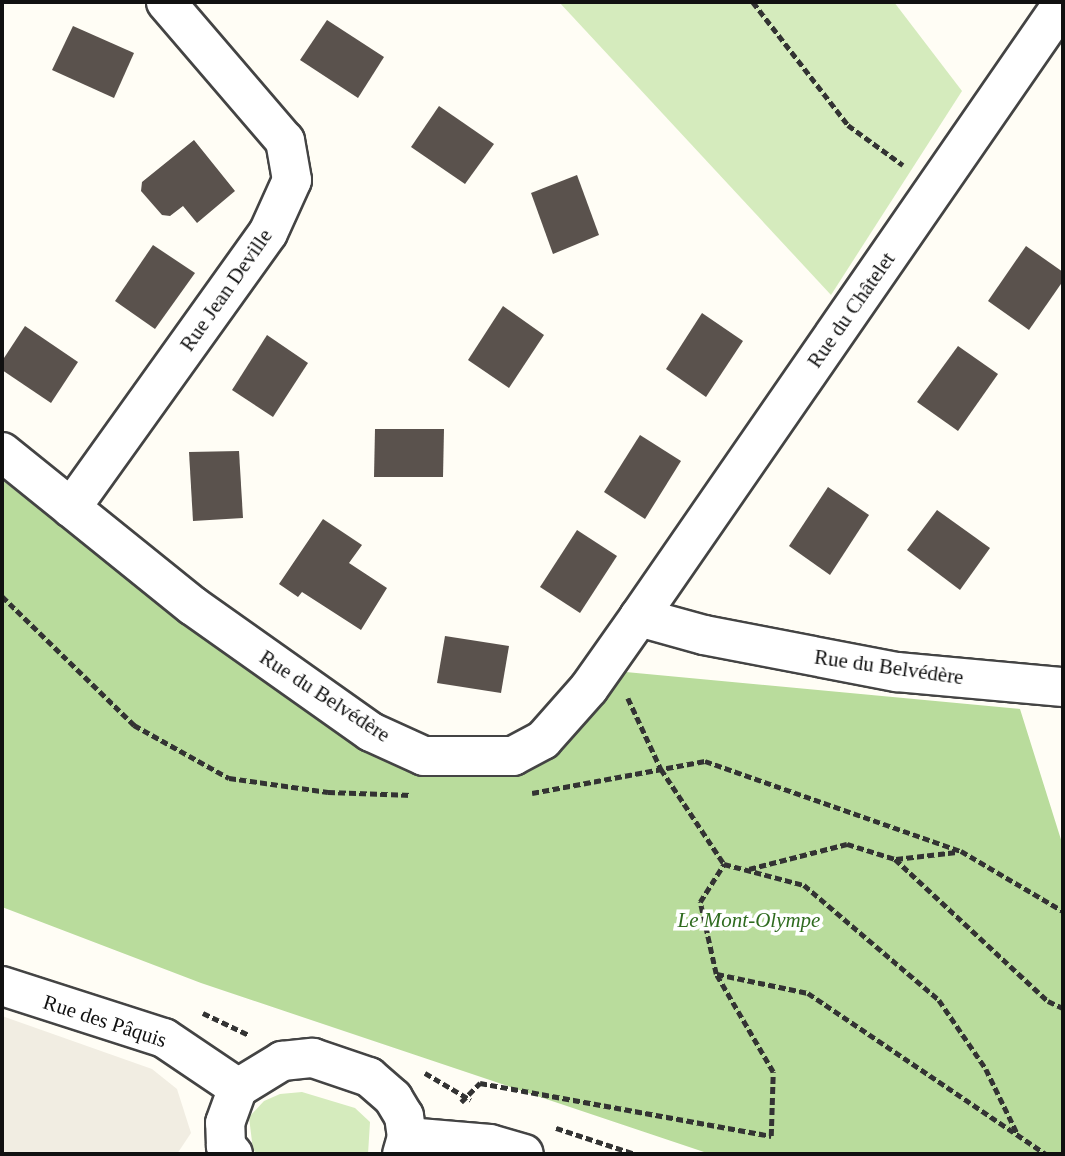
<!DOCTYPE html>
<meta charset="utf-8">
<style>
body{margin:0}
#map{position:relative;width:1065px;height:1156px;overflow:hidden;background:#fffdf5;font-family:"Times New Roman",serif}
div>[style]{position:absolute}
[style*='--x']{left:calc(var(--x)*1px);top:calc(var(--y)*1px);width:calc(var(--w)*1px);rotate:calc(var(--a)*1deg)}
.green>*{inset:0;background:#d5ebbd}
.forest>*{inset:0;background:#b9dc9c}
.plaza>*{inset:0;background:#f1ede2}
.building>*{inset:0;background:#5a524d}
.path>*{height:4.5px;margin-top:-2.25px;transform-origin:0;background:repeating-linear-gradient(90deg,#333 0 7px,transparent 0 10.5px)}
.roads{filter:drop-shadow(2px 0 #444) drop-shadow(-2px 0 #444) drop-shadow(0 2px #444) drop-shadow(0 -2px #444)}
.minor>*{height:38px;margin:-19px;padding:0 19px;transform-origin:19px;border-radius:19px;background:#fff}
span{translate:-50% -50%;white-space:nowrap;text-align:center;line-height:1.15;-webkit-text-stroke:7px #fff;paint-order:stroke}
.street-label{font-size:21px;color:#111}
.park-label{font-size:21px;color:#2f6b1f;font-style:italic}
.frame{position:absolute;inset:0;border:4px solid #111;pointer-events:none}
</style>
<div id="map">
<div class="green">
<i style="clip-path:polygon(559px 2px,894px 2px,962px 91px,831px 295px)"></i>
<i style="clip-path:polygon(302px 1092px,355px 1108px,370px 1122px,368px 1154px,258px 1154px,253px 1150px,249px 1117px,264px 1101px,280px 1094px)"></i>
</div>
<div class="forest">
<i style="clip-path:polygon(2px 480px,196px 632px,517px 777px,615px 671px,1020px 709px,1063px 846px,1063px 1154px,710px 1154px,201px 983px,2px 907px)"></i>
</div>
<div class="plaza">
<i style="clip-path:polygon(2px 1016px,152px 1069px,177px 1089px,191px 1133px,177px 1154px,2px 1154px)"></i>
</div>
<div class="building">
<i style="clip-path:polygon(327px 20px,384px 57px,358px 98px,300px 60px)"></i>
<i style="clip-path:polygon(73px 26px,134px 53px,114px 98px,52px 70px)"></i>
<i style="clip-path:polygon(439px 106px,494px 144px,465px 184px,411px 147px)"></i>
<i style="clip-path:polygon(194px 140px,235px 191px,197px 223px,183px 206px,170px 216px,162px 215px,141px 191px,142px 182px)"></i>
<i style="clip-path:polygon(577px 175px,599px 235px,553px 254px,531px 193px)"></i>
<i style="clip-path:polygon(153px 245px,195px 273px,155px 329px,115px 301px)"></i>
<i style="clip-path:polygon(1026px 246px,1063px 272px,1063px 281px,1029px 330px,988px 301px)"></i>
<i style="clip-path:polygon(503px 306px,544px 335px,509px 388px,468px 360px)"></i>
<i style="clip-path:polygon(702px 313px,743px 341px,706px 397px,666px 369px)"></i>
<i style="clip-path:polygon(25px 326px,78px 362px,51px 403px,2px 370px,2px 361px)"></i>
<i style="clip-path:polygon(267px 335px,308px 363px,273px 417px,232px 390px)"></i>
<i style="clip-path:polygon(958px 346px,998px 374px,958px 431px,917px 402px)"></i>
<i style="clip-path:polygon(375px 429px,444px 429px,443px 477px,374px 477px)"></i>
<i style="clip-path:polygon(640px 435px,681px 461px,645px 519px,604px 492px)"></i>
<i style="clip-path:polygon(239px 451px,243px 518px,193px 521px,189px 452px)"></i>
<i style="clip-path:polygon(828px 487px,869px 515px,830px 575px,789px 546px)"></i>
<i style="clip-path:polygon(937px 510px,990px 548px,960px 590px,907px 550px)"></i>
<i style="clip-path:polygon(323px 519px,362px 545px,349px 563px,387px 588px,361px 630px,302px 592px,298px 597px,279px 584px)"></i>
<i style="clip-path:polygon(577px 530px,617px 556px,580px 613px,540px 587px)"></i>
<i style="clip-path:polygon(445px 636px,509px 646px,501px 693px,437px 683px)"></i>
</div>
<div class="path">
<i style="--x:753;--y:2;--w:155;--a:52.3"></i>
<i style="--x:848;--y:125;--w:68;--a:36"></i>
<i style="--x:2;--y:596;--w:185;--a:44.3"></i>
<i style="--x:134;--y:725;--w:109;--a:29.2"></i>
<i style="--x:229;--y:778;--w:100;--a:8"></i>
<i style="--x:328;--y:792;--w:84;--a:2"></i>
<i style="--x:628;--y:698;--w:78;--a:65.1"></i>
<i style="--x:661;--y:769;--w:114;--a:56.4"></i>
<i style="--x:724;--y:864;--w:83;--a:14.7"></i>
<i style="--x:804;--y:885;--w:177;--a:40.4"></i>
<i style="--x:939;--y:1000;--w:83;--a:55.7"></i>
<i style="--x:986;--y:1069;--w:73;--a:64.1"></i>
<i style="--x:532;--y:793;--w:176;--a:-10.5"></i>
<i style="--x:705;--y:761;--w:271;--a:19.4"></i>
<i style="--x:961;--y:851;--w:118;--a:30.5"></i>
<i style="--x:896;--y:859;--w:61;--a:-6.5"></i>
<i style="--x:749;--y:869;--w:101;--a:-14.3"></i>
<i style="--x:847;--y:844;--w:50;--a:17.4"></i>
<i style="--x:895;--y:859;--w:209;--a:42.9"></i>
<i style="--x:1048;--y:1001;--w:17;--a:25"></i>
<i style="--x:717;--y:974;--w:93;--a:11.8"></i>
<i style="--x:808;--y:993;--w:287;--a:34.1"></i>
<i style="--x:203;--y:1013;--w:51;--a:25.6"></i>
<i style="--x:425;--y:1073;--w:53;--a:30.4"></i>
<i style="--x:461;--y:1102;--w:27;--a:-45"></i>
<i style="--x:480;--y:1083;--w:296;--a:10.3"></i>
<i style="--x:771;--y:1136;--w:64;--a:-88.2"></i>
<i style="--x:773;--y:1072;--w:113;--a:-120.2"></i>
<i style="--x:716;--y:974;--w:74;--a:-102.5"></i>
<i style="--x:700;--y:902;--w:45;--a:-57.7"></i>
<i style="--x:556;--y:1128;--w:83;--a:18.2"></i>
</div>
<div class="roads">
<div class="minor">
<i style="--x:2;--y:452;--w:245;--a:38.9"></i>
<i style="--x:193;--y:606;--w:218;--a:35.3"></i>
<i style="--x:371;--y:732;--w:58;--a:24.4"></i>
<i style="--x:424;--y:756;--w:89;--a:0"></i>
<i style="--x:513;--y:756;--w:34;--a:-28"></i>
<i style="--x:543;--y:740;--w:69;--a:-48.5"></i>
<i style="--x:589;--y:688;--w:87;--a:-54.8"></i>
<i style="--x:639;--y:617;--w:67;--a:15.5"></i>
<i style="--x:704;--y:635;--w:197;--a:10.9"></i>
<i style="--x:897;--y:672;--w:167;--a:5.2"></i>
<i style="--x:71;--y:508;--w:338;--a:-54.4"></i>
<i style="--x:268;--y:233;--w:58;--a:-65.6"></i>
<i style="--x:292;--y:180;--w:40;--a:-100"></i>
<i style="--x:285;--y:141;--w:183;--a:-130.6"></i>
<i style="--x:639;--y:617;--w:746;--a:-55.37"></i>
<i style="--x:2;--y:986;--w:170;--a:17.8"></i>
<i style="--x:164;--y:1038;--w:89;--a:34"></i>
<i style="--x:407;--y:1137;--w:83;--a:4.8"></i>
<i style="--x:490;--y:1144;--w:35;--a:16"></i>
<i style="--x:233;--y:1154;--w:11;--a:-131"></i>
<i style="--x:226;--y:1146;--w:23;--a:-92"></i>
<i style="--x:225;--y:1123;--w:37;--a:-70"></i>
<i style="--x:238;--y:1088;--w:52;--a:-31.5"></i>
<i style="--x:282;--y:1061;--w:31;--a:-6"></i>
<i style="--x:313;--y:1058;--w:59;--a:18.7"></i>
<i style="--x:369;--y:1077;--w:32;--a:41"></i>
<i style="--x:393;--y:1098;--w:21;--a:59"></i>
<i style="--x:404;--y:1116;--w:21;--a:82"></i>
<i style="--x:407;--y:1137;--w:18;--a:106"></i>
</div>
</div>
<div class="street-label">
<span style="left:226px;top:290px;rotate:-55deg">Rue Jean Deville</span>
<span style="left:851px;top:310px;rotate:-55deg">Rue du Châtelet</span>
<span style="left:889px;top:667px;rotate:8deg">Rue du Belvédère</span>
<span style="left:325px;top:696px;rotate:33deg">Rue du Belvédère</span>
<span style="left:105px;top:1021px;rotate:18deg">Rue des Pâquis</span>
</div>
<div class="park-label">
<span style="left:749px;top:920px">Le Mont-Olympe</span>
</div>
<div class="frame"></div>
</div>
